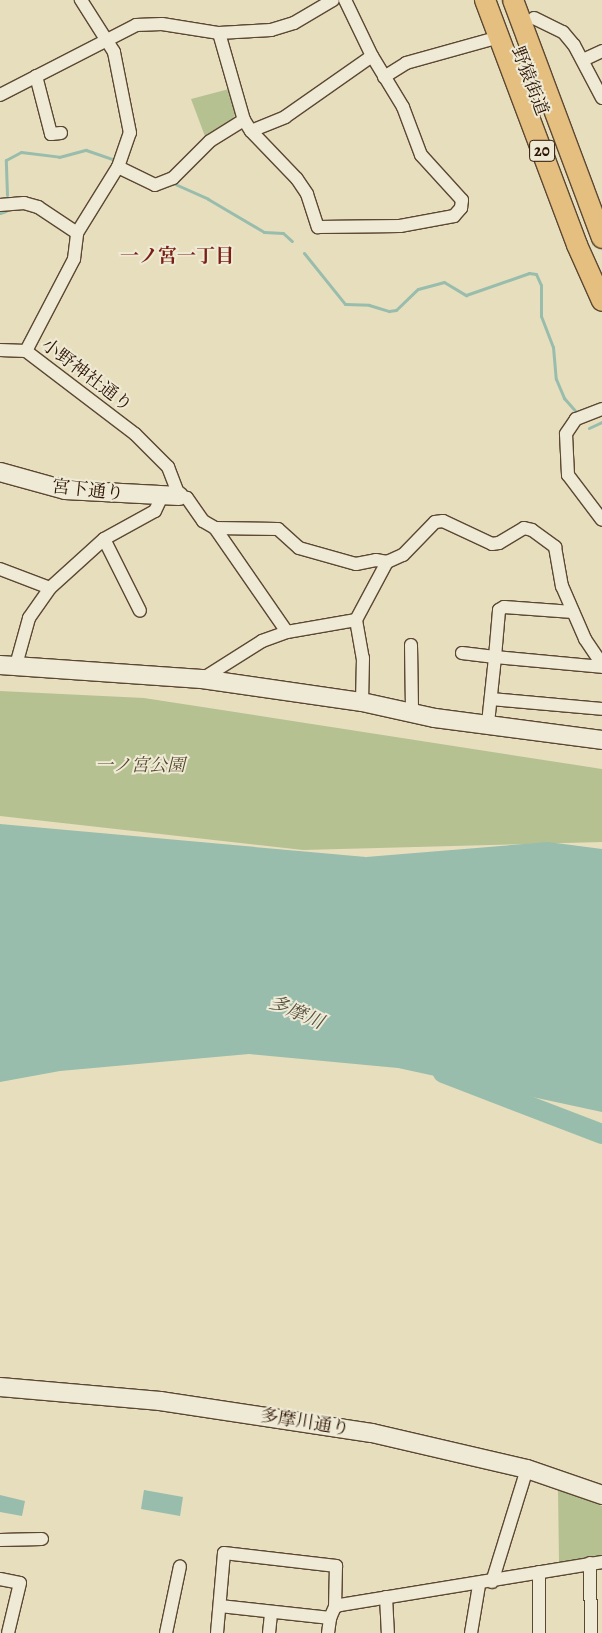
<!DOCTYPE html>
<meta charset="utf-8">
<style>
body{margin:0}
#map{position:relative;width:602px;height:1633px;overflow:hidden;background:#e7debe;font-family:Alegreya,"Noto Serif JP",serif}
div>[style]{position:absolute}
[style*='--x']{left:calc(var(--x)*1px);top:calc(var(--y)*1px);width:calc(var(--w)*1px);rotate:calc(var(--a)*1deg)}
.green>*{inset:0;background:#b6c191}
.water>*{inset:0;background:#98bdac}
.stream>*{height:3px;margin:-1.5px;padding:0 1.5px;transform-origin:1.5px;border-radius:1.5px;background:#98bdac}
.river>*{height:20px;margin:-10px;padding:0 10px;transform-origin:10px;border-radius:10px;background:#98bdac}
.roads{filter:drop-shadow(1px 0 #5c4732) drop-shadow(-1px 0 #5c4732) drop-shadow(0 1px #5c4732) drop-shadow(0 -1px #5c4732)}
.street>*{height:12px;margin:-6px;padding:0 6px;transform-origin:6px;border-radius:6px;background:#efead5}
.secondary>*{height:18px;margin:-9px;padding:0 9px;transform-origin:9px;border-radius:9px;background:#efead5}
.primary>*{height:20px;margin:-10px;padding:0 10px;transform-origin:10px;border-radius:10px;background:#e4bf7f}
span{translate:-50% -50%;white-space:nowrap;text-align:center;line-height:1.15;-webkit-text-stroke:4px #efead5;paint-order:stroke}
.shield-label span{padding:1px 4px;background:#efead5;border:1px solid;border-radius:4px;-webkit-text-stroke-width:0}
.shield-label{font-size:16px;color:#2e1504;font-weight:700}
.street-label{font-size:18px;color:#2e1504}
.park-label{font-size:18px;color:#57492e;font-style:italic}
.neighbourhood-label{font-size:19px;color:#7a1f14;font-weight:700}
.water-label{font-size:19px;color:#53503f;font-style:italic}
</style>
<div id="map">
<div class="green">
<i style="clip-path:polygon(229px 89px,236px 113px,230px 124px,206px 139px,191px 99px)"></i>
<i style="clip-path:polygon(0 691px,144px 698px,602px 769px,602px 842px,303px 850px,0 816px)"></i>
<i style="clip-path:polygon(558px 1489px,602px 1506px,602px 1558px,559px 1563px)"></i>
</div>
<div class="water">
<i style="clip-path:polygon(0 824px,366px 857px,548px 842px,602px 849px,602px 1112px,398px 1068px,249px 1054px,60px 1071px,0 1082px)"></i>
<i style="clip-path:polygon(144px 1490px,183px 1497px,180px 1516px,141px 1509px)"></i>
<i style="clip-path:polygon(0 1495px,25px 1501px,22px 1516px,0 1512px)"></i>
</div>
<div class="stream">
<i style="--x:175;--y:184;--w:36;--a:24"></i>
<i style="--x:208;--y:199;--w:65;--a:30.5"></i>
<i style="--x:264;--y:232;--w:19;--a:3"></i>
<i style="--x:283;--y:233;--w:12;--a:42"></i>
<i style="--x:7;--y:195;--w:35;--a:-92"></i>
<i style="--x:6;--y:160;--w:17;--a:-28"></i>
<i style="--x:21;--y:152;--w:38;--a:7"></i>
<i style="--x:59;--y:157;--w:28;--a:-15"></i>
<i style="--x:86;--y:150;--w:28;--a:19"></i>
<i style="--x:0;--y:213;--w:6;--a:-18"></i>
<i style="--x:304;--y:253;--w:65;--a:51.2"></i>
<i style="--x:345;--y:304;--w:24;--a:2"></i>
<i style="--x:369;--y:305;--w:21;--a:17"></i>
<i style="--x:389;--y:311;--w:7;--a:-8"></i>
<i style="--x:396;--y:310;--w:30;--a:-44"></i>
<i style="--x:418;--y:289;--w:27;--a:-15"></i>
<i style="--x:444;--y:282;--w:26;--a:31"></i>
<i style="--x:466;--y:295;--w:67;--a:-19.2"></i>
<i style="--x:529;--y:273;--w:7;--a:8"></i>
<i style="--x:536;--y:274;--w:12;--a:66"></i>
<i style="--x:541;--y:285;--w:31;--a:90"></i>
<i style="--x:541;--y:316;--w:33;--a:69"></i>
<i style="--x:553;--y:347;--w:32;--a:85"></i>
<i style="--x:556;--y:379;--w:21;--a:67"></i>
<i style="--x:564;--y:398;--w:18;--a:49"></i>
<i style="--x:589;--y:428;--w:14;--a:-25"></i>
</div>
<div class="river">
<i style="--x:443;--y:1073;--w:170;--a:21"></i>
</div>
<div class="roads">
<div class="street">
<i style="--x:534;--y:18;--w:32;--a:26"></i>
<i style="--x:563;--y:32;--w:17;--a:50"></i>
<i style="--x:574;--y:45;--w:60;--a:62.2"></i>
<i style="--x:219;--y:33;--w:91;--a:74"></i>
<i style="--x:244;--y:120;--w:13;--a:58"></i>
<i style="--x:251;--y:131;--w:66;--a:46.2"></i>
<i style="--x:297;--y:179;--w:18;--a:56"></i>
<i style="--x:307;--y:194;--w:35;--a:72"></i>
<i style="--x:318;--y:227;--w:82;--a:-0.7"></i>
<i style="--x:400;--y:226;--w:55;--a:-10.5"></i>
<i style="--x:454;--y:216;--w:11;--a:-49"></i>
<i style="--x:461;--y:208;--w:8;--a:-83"></i>
<i style="--x:462;--y:200;--w:61;--a:-132.3"></i>
<i style="--x:421;--y:155;--w:51;--a:-110.6"></i>
<i style="--x:403;--y:107;--w:60;--a:-121.3"></i>
<i style="--x:372;--y:56;--w:62;--a:-115.7"></i>
<i style="--x:583;--y:60;--w:21;--a:-25"></i>
<i style="--x:36;--y:76;--w:60;--a:75.5"></i>
<i style="--x:51;--y:134;--w:10;--a:-6"></i>
<i style="--x:384;--y:77;--w:26;--a:-32"></i>
<i style="--x:406;--y:63;--w:97;--a:-15.6"></i>
<i style="--x:0;--y:95;--w:153;--a:-27.2"></i>
<i style="--x:136;--y:25;--w:26;--a:-2"></i>
<i style="--x:162;--y:24;--w:58;--a:9"></i>
<i style="--x:219;--y:33;--w:52;--a:-3.3"></i>
<i style="--x:271;--y:30;--w:24;--a:-17"></i>
<i style="--x:294;--y:23;--w:45;--a:-30.5"></i>
<i style="--x:251;--y:131;--w:37;--a:-22"></i>
<i style="--x:285;--y:117;--w:106;--a:-35"></i>
<i style="--x:118;--y:167;--w:41;--a:25.9"></i>
<i style="--x:155;--y:185;--w:19;--a:-21"></i>
<i style="--x:173;--y:178;--w:52;--a:-45"></i>
<i style="--x:210;--y:141;--w:40;--a:-32"></i>
<i style="--x:0;--y:205;--w:24;--a:-5"></i>
<i style="--x:24;--y:203;--w:15;--a:16"></i>
<i style="--x:38;--y:207;--w:47;--a:33.7"></i>
<i style="--x:0;--y:350;--w:26;--a:2"></i>
<i style="--x:26;--y:351;--w:137;--a:37.3"></i>
<i style="--x:135;--y:434;--w:47;--a:45"></i>
<i style="--x:168;--y:467;--w:31;--a:69"></i>
<i style="--x:179;--y:496;--w:8;--a:14"></i>
<i style="--x:187;--y:498;--w:28;--a:55"></i>
<i style="--x:203;--y:521;--w:14;--a:30"></i>
<i style="--x:215;--y:528;--w:63;--a:0.9"></i>
<i style="--x:278;--y:529;--w:28;--a:42"></i>
<i style="--x:299;--y:548;--w:59;--a:15.7"></i>
<i style="--x:356;--y:564;--w:20;--a:-11"></i>
<i style="--x:376;--y:560;--w:11;--a:10"></i>
<i style="--x:387;--y:562;--w:17;--a:-24"></i>
<i style="--x:403;--y:555;--w:46;--a:-45.9"></i>
<i style="--x:435;--y:522;--w:8;--a:-7"></i>
<i style="--x:443;--y:521;--w:54;--a:25.1"></i>
<i style="--x:492;--y:544;--w:7;--a:-8"></i>
<i style="--x:499;--y:543;--w:29;--a:-31"></i>
<i style="--x:524;--y:528;--w:8;--a:14"></i>
<i style="--x:532;--y:530;--w:29;--a:36"></i>
<i style="--x:555;--y:547;--w:40;--a:80"></i>
<i style="--x:562;--y:586;--w:58;--a:66.5"></i>
<i style="--x:585;--y:639;--w:30;--a:56"></i>
<i style="--x:26;--y:351;--w:104;--a:-62.4"></i>
<i style="--x:74;--y:259;--w:26;--a:-83"></i>
<i style="--x:77;--y:233;--w:78;--a:-58.2"></i>
<i style="--x:118;--y:167;--w:36;--a:-71"></i>
<i style="--x:130;--y:133;--w:83;--a:-101.2"></i>
<i style="--x:114;--y:52;--w:62;--a:-122.4"></i>
<i style="--x:602;--y:409;--w:28;--a:159"></i>
<i style="--x:576;--y:419;--w:18;--a:124"></i>
<i style="--x:566;--y:434;--w:41;--a:87.2"></i>
<i style="--x:568;--y:475;--w:56;--a:52.9"></i>
<i style="--x:215;--y:528;--w:126;--a:55.3"></i>
<i style="--x:104;--y:539;--w:80;--a:63.4"></i>
<i style="--x:0;--y:569;--w:53;--a:20.8"></i>
<i style="--x:356;--y:620;--w:39;--a:80"></i>
<i style="--x:363;--y:658;--w:44;--a:91.3"></i>
<i style="--x:411;--y:645;--w:67;--a:89.1"></i>
<i style="--x:462;--y:653;--w:33;--a:7"></i>
<i style="--x:495;--y:657;--w:47;--a:-85.1"></i>
<i style="--x:499;--y:610;--w:6;--a:-31"></i>
<i style="--x:504;--y:607;--w:69;--a:4.1"></i>
<i style="--x:16;--y:665;--w:49;--a:-74.5"></i>
<i style="--x:29;--y:618;--w:37;--a:-55"></i>
<i style="--x:50;--y:588;--w:73;--a:-42.2"></i>
<i style="--x:104;--y:539;--w:58;--a:-28.8"></i>
<i style="--x:155;--y:511;--w:17;--a:-65"></i>
<i style="--x:202;--y:679;--w:71;--a:-32.3"></i>
<i style="--x:262;--y:641;--w:27;--a:-20"></i>
<i style="--x:287;--y:632;--w:70;--a:-9.9"></i>
<i style="--x:356;--y:620;--w:66;--a:-61.9"></i>
<i style="--x:491;--y:699;--w:111;--a:5.1"></i>
<i style="--x:488;--y:723;--w:66;--a:-83.9"></i>
<i style="--x:495;--y:657;--w:107;--a:5.3"></i>
<i style="--x:0;--y:1540;--w:42;--a:-1.4"></i>
<i style="--x:590;--y:1563;--w:70;--a:89.2"></i>
<i style="--x:0;--y:1579;--w:20;--a:11"></i>
<i style="--x:20;--y:1583;--w:51;--a:103.5"></i>
<i style="--x:492;--y:1582;--w:118;--a:-72.8"></i>
<i style="--x:386;--y:1597;--w:36;--a:87"></i>
<i style="--x:220;--y:1606;--w:111;--a:6.2"></i>
<i style="--x:166;--y:1633;--w:68;--a:-78.2"></i>
<i style="--x:217;--y:1633;--w:80;--a:-85"></i>
<i style="--x:224;--y:1553;--w:113;--a:6.6"></i>
<i style="--x:336;--y:1566;--w:41;--a:91.4"></i>
<i style="--x:269;--y:1633;--w:20;--a:-84"></i>
<i style="--x:328;--y:1633;--w:15;--a:-82"></i>
<i style="--x:330;--y:1618;--w:12;--a:-66"></i>
<i style="--x:335;--y:1607;--w:5;--a:-22"></i>
<i style="--x:340;--y:1605;--w:266;--a:-9.3"></i>
<i style="--x:471;--y:1633;--w:49;--a:-80.5"></i>
<i style="--x:539;--y:1633;--w:61;--a:-90"></i>
</div>
<div class="secondary">
<i style="--x:0;--y:472;--w:67;--a:15.5"></i>
<i style="--x:65;--y:490;--w:114;--a:3"></i>
<i style="--x:0;--y:665;--w:202;--a:4"></i>
<i style="--x:202;--y:679;--w:162;--a:8.2"></i>
<i style="--x:362;--y:702;--w:75;--a:12.4"></i>
<i style="--x:435;--y:718;--w:168;--a:7.5"></i>
<i style="--x:0;--y:1387;--w:161;--a:5"></i>
<i style="--x:160;--y:1401;--w:214;--a:8.6"></i>
<i style="--x:372;--y:1433;--w:159;--a:13.1"></i>
<i style="--x:527;--y:1469;--w:79;--a:19.1"></i>
</div>
<div class="primary">
<i style="--x:485;--y:0;--w:262;--a:69.4"></i>
<i style="--x:577;--y:245;--w:61;--a:65.9"></i>
<i style="--x:513;--y:0;--w:254;--a:69.5"></i>
</div>
</div>
<div class="shield-label">
<span style="left:542px;top:151px">20</span>
</div>
<div class="street-label">
<span style="left:530px;top:81px;rotate:69deg">野猿街道</span>
<span style="left:87px;top:375px;rotate:37deg">小野神社通り</span>
<span style="left:88px;top:490px;rotate:6deg">宮下通り</span>
<span style="left:305px;top:1422px;rotate:9deg">多摩川通り</span>
</div>
<div class="park-label">
<span style="left:140px;top:765px">一ノ宮公園</span>
</div>
<div class="neighbourhood-label">
<span style="left:177px;top:257px">一ノ宮一丁目</span>
</div>
<div class="water-label">
<span style="left:296px;top:1013px;rotate:23deg">多摩川</span>
</div>
</div>
